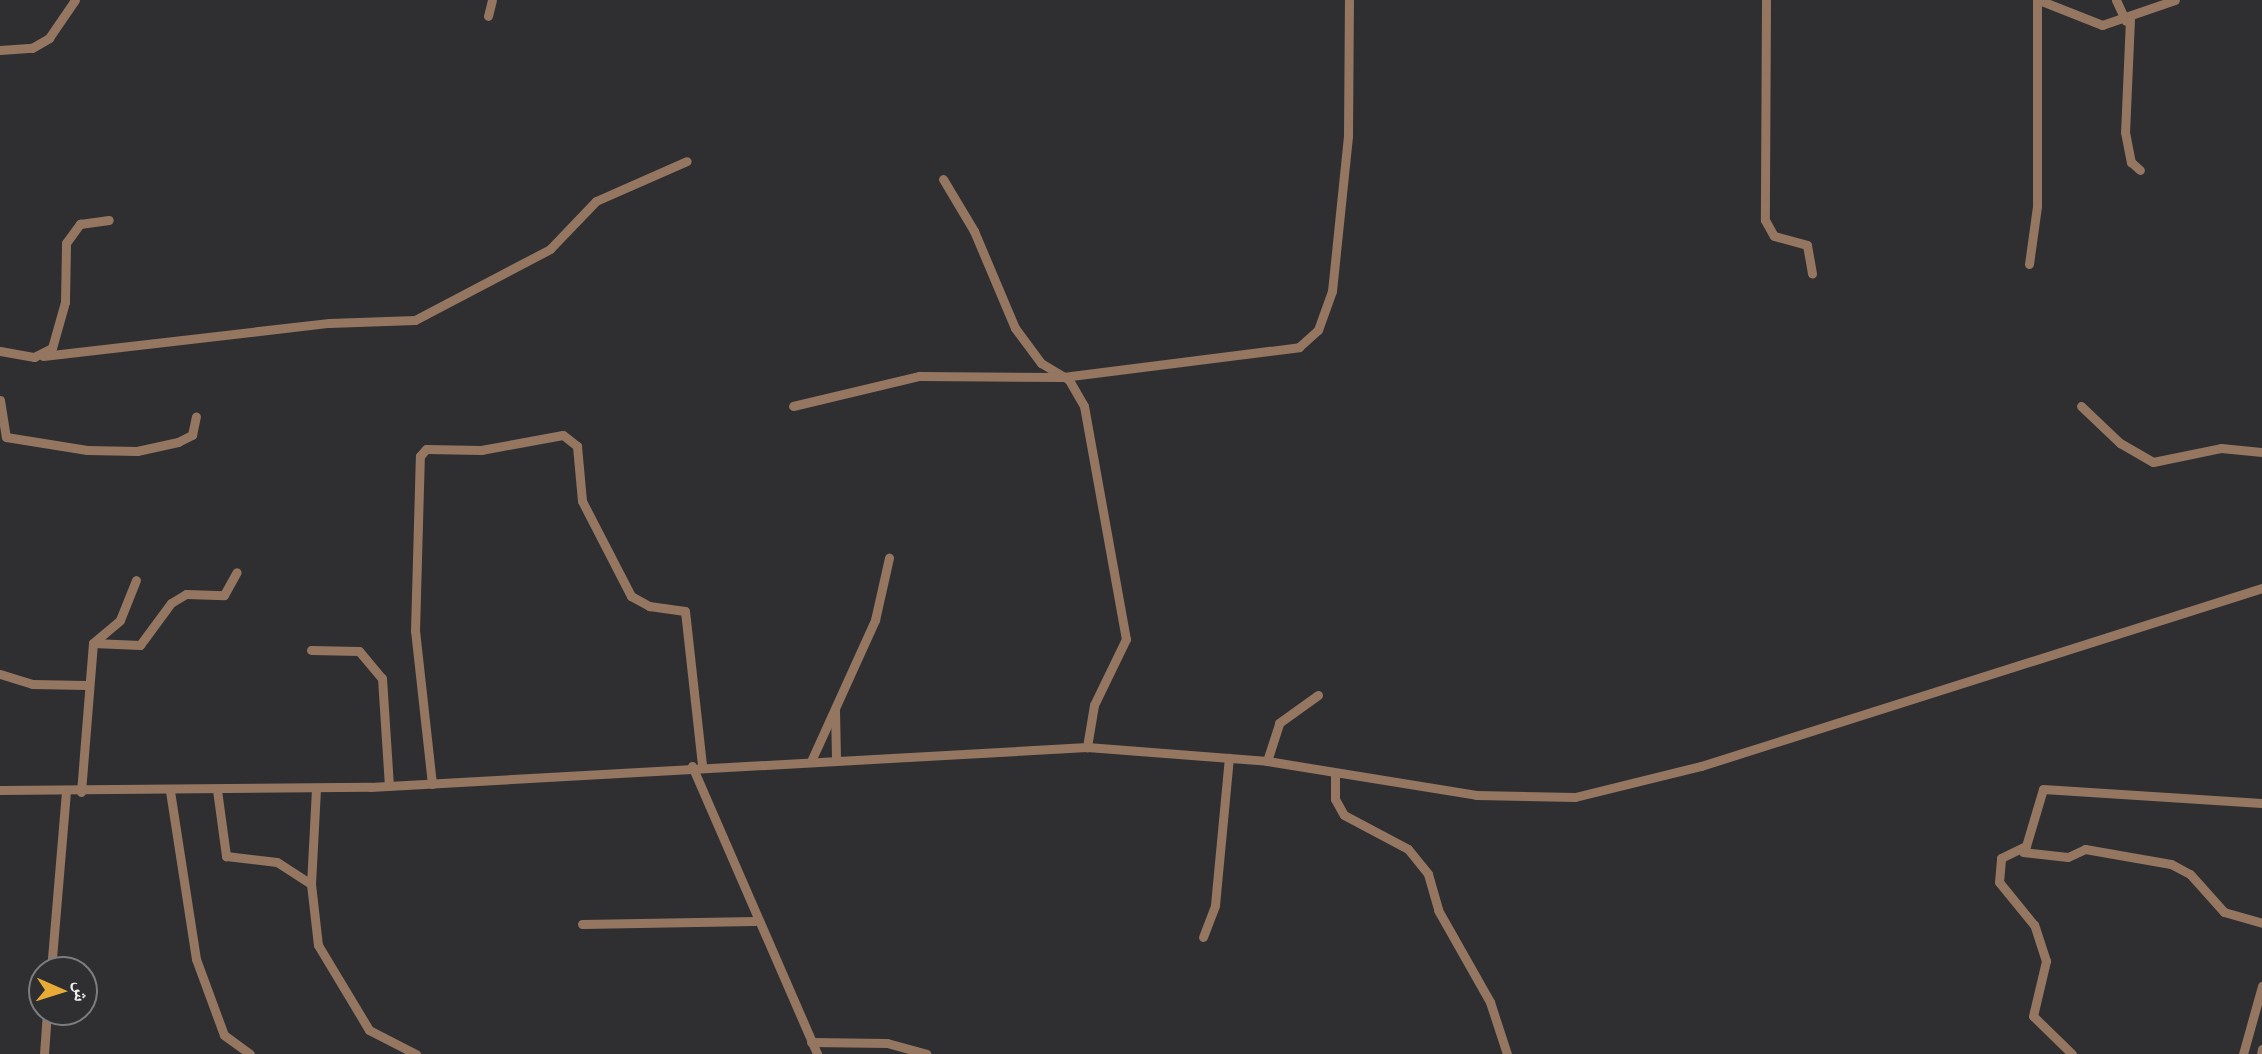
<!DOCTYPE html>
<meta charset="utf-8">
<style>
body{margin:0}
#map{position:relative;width:2262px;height:1054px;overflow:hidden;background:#2f2e31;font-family:"Noto Serif","Noto Naskh Arabic",serif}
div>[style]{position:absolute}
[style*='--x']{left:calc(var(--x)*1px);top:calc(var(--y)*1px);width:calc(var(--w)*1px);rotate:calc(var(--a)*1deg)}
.minor>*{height:9px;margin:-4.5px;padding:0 4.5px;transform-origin:4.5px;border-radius:4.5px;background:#947661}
span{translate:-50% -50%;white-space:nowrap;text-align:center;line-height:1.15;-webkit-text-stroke:6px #2f2e31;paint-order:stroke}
.north{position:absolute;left:28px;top:956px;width:70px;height:70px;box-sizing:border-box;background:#2f2e31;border:2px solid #7d7c7f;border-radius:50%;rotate:93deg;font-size:19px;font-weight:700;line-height:28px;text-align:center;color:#f1f1f3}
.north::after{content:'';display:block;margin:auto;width:24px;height:32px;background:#e7ac36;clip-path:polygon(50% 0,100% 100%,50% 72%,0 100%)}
</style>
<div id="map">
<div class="minor">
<i style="--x:1766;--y:0;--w:220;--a:90.3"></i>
<i style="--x:1765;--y:220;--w:18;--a:61"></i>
<i style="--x:1774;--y:236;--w:34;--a:15"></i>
<i style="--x:1807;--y:245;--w:29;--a:80"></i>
<i style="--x:2039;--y:0;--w:68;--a:21.6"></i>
<i style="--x:2102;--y:25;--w:77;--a:-18.9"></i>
<i style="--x:2116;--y:0;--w:23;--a:65"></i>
<i style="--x:488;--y:16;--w:16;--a:-76"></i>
<i style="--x:2130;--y:19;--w:113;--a:92.5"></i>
<i style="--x:2125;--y:132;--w:31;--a:79"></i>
<i style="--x:2131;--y:162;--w:12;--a:42"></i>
<i style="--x:0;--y:50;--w:32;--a:-4"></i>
<i style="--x:32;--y:48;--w:20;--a:-30"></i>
<i style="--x:49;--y:38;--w:46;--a:-55.6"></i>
<i style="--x:943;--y:179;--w:61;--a:59.2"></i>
<i style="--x:974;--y:231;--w:105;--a:67.1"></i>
<i style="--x:1015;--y:328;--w:44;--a:53.4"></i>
<i style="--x:1041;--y:363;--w:33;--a:31"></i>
<i style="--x:1069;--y:380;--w:30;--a:60"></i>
<i style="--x:1084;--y:406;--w:237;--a:79.8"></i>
<i style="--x:1126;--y:639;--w:73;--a:115.9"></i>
<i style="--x:1094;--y:705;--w:43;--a:99.5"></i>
<i style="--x:2029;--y:264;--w:59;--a:-82.1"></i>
<i style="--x:2037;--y:206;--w:206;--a:-90"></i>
<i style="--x:0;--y:351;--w:35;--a:10"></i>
<i style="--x:34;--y:357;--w:20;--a:-27"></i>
<i style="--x:52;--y:348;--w:48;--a:-74.2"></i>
<i style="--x:65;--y:302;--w:59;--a:-89"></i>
<i style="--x:66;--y:243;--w:24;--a:-54"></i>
<i style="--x:80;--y:224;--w:29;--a:-8"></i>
<i style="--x:43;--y:356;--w:288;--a:-6.6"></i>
<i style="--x:329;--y:323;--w:86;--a:-2"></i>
<i style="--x:415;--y:320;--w:153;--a:-27.7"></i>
<i style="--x:550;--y:249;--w:66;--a:-46.2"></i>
<i style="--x:596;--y:201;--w:99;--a:-23.7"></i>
<i style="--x:0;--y:400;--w:37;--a:81"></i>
<i style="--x:6;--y:437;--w:82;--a:9.1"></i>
<i style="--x:87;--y:450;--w:50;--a:1.1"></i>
<i style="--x:137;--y:451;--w:42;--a:-12.4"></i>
<i style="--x:178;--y:442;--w:16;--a:-27"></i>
<i style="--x:192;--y:435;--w:19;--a:-78"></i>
<i style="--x:793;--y:406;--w:130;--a:-13.4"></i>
<i style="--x:919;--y:376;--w:144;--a:0.4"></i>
<i style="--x:1063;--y:377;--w:238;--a:-7.2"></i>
<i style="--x:1299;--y:347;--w:25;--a:-42"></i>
<i style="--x:1318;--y:330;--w:41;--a:-70.3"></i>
<i style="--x:1332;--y:291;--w:156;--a:-84.1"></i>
<i style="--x:1348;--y:136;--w:136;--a:-89.6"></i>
<i style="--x:2081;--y:406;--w:54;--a:43.5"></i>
<i style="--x:2120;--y:443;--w:38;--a:30"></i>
<i style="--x:2153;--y:462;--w:69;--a:-11.6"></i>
<i style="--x:2221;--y:448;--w:41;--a:5.6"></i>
<i style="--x:93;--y:643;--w:47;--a:2.4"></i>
<i style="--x:140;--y:645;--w:52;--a:-53.6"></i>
<i style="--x:171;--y:603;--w:17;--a:-31"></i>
<i style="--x:186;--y:594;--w:38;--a:2"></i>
<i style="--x:224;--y:595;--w:26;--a:-61"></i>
<i style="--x:311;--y:650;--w:48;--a:1.2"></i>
<i style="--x:359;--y:651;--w:35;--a:50"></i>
<i style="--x:382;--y:678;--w:108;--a:86.3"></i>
<i style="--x:0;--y:674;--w:34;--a:17"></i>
<i style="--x:32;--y:684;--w:54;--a:1.1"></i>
<i style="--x:835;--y:710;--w:49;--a:88.8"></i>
<i style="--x:812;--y:759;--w:153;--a:-65.6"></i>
<i style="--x:875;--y:620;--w:64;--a:-77.3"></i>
<i style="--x:1267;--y:761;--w:40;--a:-72"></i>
<i style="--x:1279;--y:723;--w:48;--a:-35.7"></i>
<i style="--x:692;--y:766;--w:314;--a:66.5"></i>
<i style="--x:1335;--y:773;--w:26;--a:90"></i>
<i style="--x:1335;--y:799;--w:18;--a:61"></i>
<i style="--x:1344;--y:815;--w:72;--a:28"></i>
<i style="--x:1408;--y:849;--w:32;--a:51"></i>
<i style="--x:1428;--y:874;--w:37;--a:74"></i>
<i style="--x:1438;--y:910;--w:106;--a:60.5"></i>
<i style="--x:1490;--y:1002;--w:55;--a:71.9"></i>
<i style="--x:432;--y:784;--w:154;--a:-96.3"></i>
<i style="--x:415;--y:631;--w:175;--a:-88.4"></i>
<i style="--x:420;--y:456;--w:9;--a:-49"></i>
<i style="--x:426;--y:449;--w:55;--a:1"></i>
<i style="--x:481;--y:450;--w:83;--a:-10.4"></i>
<i style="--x:563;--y:435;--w:18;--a:38"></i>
<i style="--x:577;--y:446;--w:55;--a:84.8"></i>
<i style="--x:582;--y:501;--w:107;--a:62.7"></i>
<i style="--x:631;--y:596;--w:21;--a:29"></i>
<i style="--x:649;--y:606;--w:36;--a:8"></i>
<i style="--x:685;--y:611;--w:155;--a:83.7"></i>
<i style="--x:316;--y:789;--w:95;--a:93"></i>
<i style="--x:311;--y:884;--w:61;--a:83.5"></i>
<i style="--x:318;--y:945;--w:99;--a:59"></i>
<i style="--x:369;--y:1030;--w:53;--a:27.1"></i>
<i style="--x:0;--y:790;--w:370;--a:-0.5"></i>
<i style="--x:370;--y:787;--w:718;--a:-3.19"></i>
<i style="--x:1087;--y:747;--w:181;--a:4.4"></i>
<i style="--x:1267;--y:761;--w:212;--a:9.2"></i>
<i style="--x:1476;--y:795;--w:99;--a:1.2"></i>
<i style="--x:1575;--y:797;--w:130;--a:-13.8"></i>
<i style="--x:1701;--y:766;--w:589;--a:-17.6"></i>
<i style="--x:217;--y:790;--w:67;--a:82.2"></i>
<i style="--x:226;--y:856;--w:51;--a:6.7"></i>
<i style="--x:277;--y:862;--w:40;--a:32.9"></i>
<i style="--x:170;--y:791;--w:170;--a:81.2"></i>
<i style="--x:196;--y:959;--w:81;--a:69.8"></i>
<i style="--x:224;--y:1035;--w:32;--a:36"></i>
<i style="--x:81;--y:792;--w:149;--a:-85.4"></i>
<i style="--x:93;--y:643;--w:35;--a:-40"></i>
<i style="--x:120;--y:620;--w:43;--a:-68.2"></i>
<i style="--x:2023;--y:852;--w:45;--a:6.3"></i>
<i style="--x:2068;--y:857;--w:19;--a:-25"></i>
<i style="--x:2085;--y:849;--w:87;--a:9.9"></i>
<i style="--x:2171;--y:864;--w:21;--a:28"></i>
<i style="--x:2190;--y:874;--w:51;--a:48.2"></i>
<i style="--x:2224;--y:912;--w:40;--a:16"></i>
<i style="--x:582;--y:924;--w:173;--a:-1"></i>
<i style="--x:1203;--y:937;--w:34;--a:-69"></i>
<i style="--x:1215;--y:905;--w:148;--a:-84.6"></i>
<i style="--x:51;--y:970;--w:179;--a:-85.2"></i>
<i style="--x:811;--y:1042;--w:76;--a:0.8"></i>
<i style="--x:887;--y:1043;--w:41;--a:15.4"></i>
<i style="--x:44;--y:1054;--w:42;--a:-85.9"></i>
<i style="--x:2072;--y:1054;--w:54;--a:-135.7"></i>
<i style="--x:2033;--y:1016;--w:57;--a:-76.7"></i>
<i style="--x:2046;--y:961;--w:38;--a:-108"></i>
<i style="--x:2034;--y:925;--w:55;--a:-129.1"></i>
<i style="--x:1999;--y:882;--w:24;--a:-85"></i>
<i style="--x:2001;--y:858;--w:28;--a:-26"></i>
<i style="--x:2026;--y:846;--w:59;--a:-73.4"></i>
<i style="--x:2043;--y:789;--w:219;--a:3.7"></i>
<i style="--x:2243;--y:1054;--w:71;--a:-74.4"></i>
<i style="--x:2261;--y:1054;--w:5;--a:-79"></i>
</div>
<div class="north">ش</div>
</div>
